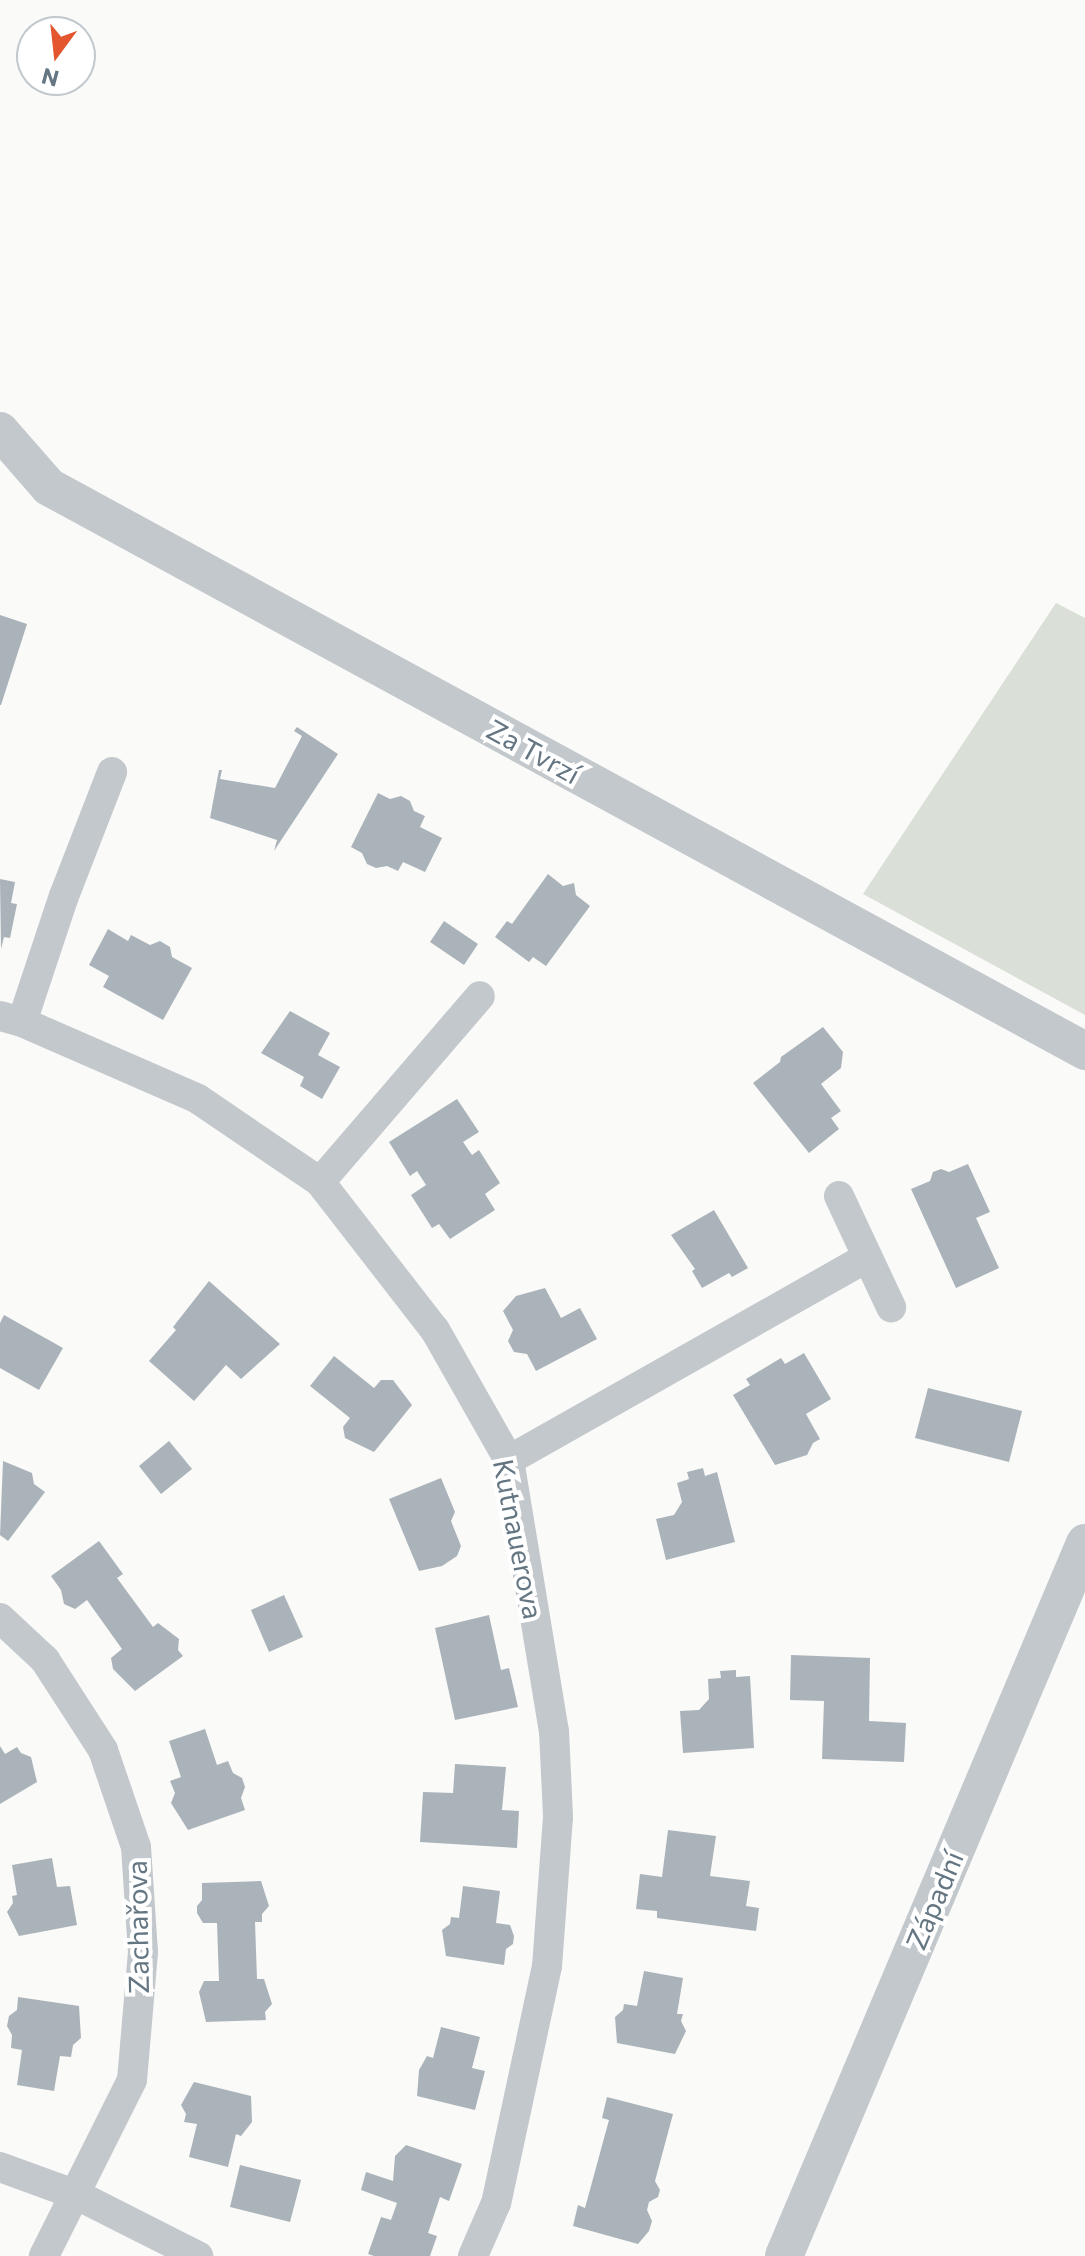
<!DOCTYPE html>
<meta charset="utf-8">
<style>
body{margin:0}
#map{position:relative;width:1085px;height:2256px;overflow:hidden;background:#fafaf8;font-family:Commissioner,sans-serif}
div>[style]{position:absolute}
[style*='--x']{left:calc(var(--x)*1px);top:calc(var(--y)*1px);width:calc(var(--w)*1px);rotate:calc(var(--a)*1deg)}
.green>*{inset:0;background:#dadfd7}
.building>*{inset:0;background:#aab3b9}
.minor>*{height:30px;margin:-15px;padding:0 15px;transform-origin:15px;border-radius:15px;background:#c3c8cc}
.tertiary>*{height:38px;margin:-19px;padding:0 19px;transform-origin:19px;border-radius:19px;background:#c3c8cc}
span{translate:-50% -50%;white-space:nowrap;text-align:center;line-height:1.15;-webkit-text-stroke:8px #fff;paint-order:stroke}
.street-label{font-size:28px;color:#657683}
.north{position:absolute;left:16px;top:16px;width:80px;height:80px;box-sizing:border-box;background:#fff;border:2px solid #c1c8cd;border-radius:50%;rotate:195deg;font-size:22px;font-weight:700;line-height:32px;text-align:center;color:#657683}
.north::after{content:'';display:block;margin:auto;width:28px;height:36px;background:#e4572e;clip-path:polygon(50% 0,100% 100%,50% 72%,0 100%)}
</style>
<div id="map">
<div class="green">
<i style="clip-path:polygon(1056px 603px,1085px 618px,1085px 1015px,863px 894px)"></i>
</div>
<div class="building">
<i style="clip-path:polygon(0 615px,27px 624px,1px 705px,0 705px)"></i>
<i style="clip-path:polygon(297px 727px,338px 754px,274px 851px,277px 840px,210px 818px,219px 770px,222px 770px,220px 779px,275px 788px,302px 736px,294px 731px)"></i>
<i style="clip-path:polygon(378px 793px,390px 799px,401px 796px,410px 801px,414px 811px,425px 816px,420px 827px,442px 838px,425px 872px,403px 862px,398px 871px,387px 866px,376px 868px,367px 864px,362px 853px,351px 847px)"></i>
<i style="clip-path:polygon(548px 874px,563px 886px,574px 883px,576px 895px,590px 906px,546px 966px,533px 957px,529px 962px,495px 937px,507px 921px,512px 924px)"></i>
<i style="clip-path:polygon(0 879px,15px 882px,11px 903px,17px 904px,10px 938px,4px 937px,1px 949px)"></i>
<i style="clip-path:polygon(444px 921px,478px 944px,464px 965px,430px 942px)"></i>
<i style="clip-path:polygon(108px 929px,128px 941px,131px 935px,150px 945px,160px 941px,170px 947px,172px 957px,192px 968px,163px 1020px,103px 987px,109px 976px,89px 965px)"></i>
<i style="clip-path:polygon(290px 1011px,330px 1033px,318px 1055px,340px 1067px,322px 1099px,300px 1086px,304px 1077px,261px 1053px)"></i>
<i style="clip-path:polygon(823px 1027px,843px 1052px,841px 1068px,821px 1084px,841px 1111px,831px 1118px,839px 1129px,809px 1153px,753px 1083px,780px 1062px,781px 1057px)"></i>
<i style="clip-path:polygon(457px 1099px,479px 1132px,463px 1142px,472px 1155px,479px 1150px,500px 1183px,485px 1194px,495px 1210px,450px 1239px,439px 1224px,432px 1228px,411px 1195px,426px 1185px,417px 1171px,410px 1176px,389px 1142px)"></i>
<i style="clip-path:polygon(968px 1164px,990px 1212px,976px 1218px,999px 1268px,956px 1288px,911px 1189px,930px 1181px,933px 1172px,941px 1169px,949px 1172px)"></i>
<i style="clip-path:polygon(714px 1210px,748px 1268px,732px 1277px,729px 1273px,702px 1288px,692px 1271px,695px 1269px,671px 1235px)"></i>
<i style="clip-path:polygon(209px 1281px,280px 1344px,241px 1379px,226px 1365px,194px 1401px,149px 1361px,176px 1330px,173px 1327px)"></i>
<i style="clip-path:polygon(545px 1288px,561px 1318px,580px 1308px,597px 1339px,536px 1371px,527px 1354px,514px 1352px,508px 1341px,513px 1330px,503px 1311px,516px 1296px)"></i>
<i style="clip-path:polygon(4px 1315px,63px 1348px,39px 1390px,0 1368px,0 1323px)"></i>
<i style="clip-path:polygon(804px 1353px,831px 1399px,806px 1414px,820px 1439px,813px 1443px,807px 1455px,775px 1465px,733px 1395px,750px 1385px,746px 1379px,781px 1358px,785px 1364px)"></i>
<i style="clip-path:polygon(334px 1356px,374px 1388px,381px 1380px,393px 1380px,412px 1405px,374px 1452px,345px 1438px,343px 1427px,350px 1418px,310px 1386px)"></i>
<i style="clip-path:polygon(928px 1388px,1022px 1411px,1009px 1462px,915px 1438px)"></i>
<i style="clip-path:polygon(169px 1441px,192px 1469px,161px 1494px,139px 1466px)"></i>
<i style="clip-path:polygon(3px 1461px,32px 1473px,34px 1484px,45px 1492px,8px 1541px,0 1535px)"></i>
<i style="clip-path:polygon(703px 1468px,705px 1476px,717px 1472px,735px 1542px,666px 1560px,656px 1519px,674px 1515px,682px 1502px,677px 1483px,689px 1479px,687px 1472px)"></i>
<i style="clip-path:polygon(441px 1478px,455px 1512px,451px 1521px,461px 1546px,457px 1556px,442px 1566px,419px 1571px,389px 1499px)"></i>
<i style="clip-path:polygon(99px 1541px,123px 1574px,117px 1578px,153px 1627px,158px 1623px,179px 1639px,178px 1650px,183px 1656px,135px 1691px,113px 1669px,111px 1658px,122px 1649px,87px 1600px,75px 1609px,64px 1604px,61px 1590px,51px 1576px)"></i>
<i style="clip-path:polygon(284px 1595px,303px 1637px,269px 1652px,251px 1610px)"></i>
<i style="clip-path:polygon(489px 1615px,501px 1670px,509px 1668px,518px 1707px,455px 1720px,435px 1628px)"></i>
<i style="clip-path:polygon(791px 1655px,870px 1658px,869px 1721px,906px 1723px,904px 1762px,822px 1759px,824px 1701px,790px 1700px)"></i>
<i style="clip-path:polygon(736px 1670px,736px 1677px,750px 1676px,754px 1748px,683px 1753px,680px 1711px,699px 1710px,709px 1699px,708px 1679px,721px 1678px,720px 1671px)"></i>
<i style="clip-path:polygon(205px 1729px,217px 1765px,228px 1761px,233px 1773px,242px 1778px,245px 1787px,241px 1798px,245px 1810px,188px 1830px,171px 1803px,175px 1793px,170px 1781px,181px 1777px,169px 1741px)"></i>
<i style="clip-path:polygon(0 1746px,5px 1754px,17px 1747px,21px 1753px,31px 1757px,37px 1782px,0 1804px)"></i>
<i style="clip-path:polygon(455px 1764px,506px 1767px,502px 1810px,519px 1811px,517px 1848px,420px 1842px,423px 1792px,453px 1793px)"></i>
<i style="clip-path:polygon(668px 1830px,716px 1836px,710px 1876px,750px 1881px,746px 1906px,759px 1908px,756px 1931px,657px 1918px,657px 1911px,636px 1909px,640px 1874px,662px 1877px)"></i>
<i style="clip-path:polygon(52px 1858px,57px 1887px,70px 1886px,77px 1925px,19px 1936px,7px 1912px,13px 1903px,12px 1896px,17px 1895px,12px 1865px)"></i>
<i style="clip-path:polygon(261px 1881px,269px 1906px,262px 1914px,262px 1922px,255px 1922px,257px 1979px,264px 1979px,272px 2004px,265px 2012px,266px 2020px,206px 2022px,199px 1992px,204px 1981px,219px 1981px,217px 1923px,203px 1923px,197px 1913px,197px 1906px,202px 1900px,202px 1883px)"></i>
<i style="clip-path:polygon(463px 1886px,500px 1891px,496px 1923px,510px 1925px,514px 1936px,513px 1944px,506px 1949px,504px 1965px,446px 1956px,442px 1930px,450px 1924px,451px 1917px,459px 1918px)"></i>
<i style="clip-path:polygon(644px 1971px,683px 1978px,677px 2014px,683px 2014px,681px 2021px,686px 2031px,675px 2054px,617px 2043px,615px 2017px,623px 2010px,624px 2004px,637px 2006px)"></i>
<i style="clip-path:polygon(18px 1997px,79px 2006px,81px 2038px,73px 2045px,71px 2057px,60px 2056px,54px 2091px,17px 2085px,22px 2050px,11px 2048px,12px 2035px,7px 2026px,9px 2016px,17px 2010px)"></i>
<i style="clip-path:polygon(441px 2027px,480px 2037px,472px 2068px,485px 2071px,475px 2110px,417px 2096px,419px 2070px,427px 2056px,433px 2058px)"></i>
<i style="clip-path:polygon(194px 2082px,251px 2096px,252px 2122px,241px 2136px,236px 2134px,228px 2167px,189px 2157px,197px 2124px,184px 2122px,186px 2114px,181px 2105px)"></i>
<i style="clip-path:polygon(607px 2097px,673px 2114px,655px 2181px,660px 2190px,658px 2197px,649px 2202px,647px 2210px,652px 2221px,649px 2231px,638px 2244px,573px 2226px,578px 2205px,585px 2208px,609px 2120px,602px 2118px)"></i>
<i style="clip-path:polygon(406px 2145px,462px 2164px,449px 2201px,440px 2197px,428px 2233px,437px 2236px,430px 2256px,374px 2256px,368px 2254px,381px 2217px,391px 2220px,397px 2203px,361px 2190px,366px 2172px,393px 2181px,395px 2156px)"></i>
<i style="clip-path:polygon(240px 2165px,301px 2180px,290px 2222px,230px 2207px)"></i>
</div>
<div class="minor">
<i style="--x:0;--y:1016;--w:23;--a:15"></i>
<i style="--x:22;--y:1022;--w:192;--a:23.6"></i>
<i style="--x:198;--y:1099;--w:148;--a:34.2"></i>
<i style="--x:320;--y:1182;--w:187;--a:52.2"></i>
<i style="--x:435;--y:1330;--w:150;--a:60.4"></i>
<i style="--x:509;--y:1460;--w:275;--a:80.6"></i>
<i style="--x:554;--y:1731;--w:86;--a:87.3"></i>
<i style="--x:558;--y:1817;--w:149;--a:94.2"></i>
<i style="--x:547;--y:1966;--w:242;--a:102.1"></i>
<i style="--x:496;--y:2203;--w:58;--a:113.5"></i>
<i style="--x:22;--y:1022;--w:133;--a:-71.6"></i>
<i style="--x:64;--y:896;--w:133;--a:-68.8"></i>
<i style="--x:320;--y:1182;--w:245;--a:-49.3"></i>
<i style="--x:839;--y:1196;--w:123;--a:64.9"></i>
<i style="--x:509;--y:1460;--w:412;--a:-29.5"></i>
<i style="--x:0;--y:1618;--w:62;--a:43"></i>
<i style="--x:45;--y:1660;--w:107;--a:57.2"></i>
<i style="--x:103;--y:1750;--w:102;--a:71.2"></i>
<i style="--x:136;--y:1847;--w:105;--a:86.2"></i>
<i style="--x:143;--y:1952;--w:128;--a:94.9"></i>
<i style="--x:132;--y:2080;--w:197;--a:116.6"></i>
<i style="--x:0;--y:2167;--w:82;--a:20"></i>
<i style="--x:77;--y:2195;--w:136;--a:26.8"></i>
</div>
<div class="tertiary">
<i style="--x:0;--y:431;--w:74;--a:48.8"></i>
<i style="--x:49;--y:487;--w:1180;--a:28.56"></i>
<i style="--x:784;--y:2256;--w:774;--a:-67.11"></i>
</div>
<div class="street-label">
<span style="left:534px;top:751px;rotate:29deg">Za Tvrzí</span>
<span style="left:519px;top:1539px;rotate:79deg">Kutnauerova</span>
<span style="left:934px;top:1900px;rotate:-67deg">Západní</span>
<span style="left:137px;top:1927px;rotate:-91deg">Zachařova</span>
</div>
<div class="north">N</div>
</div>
